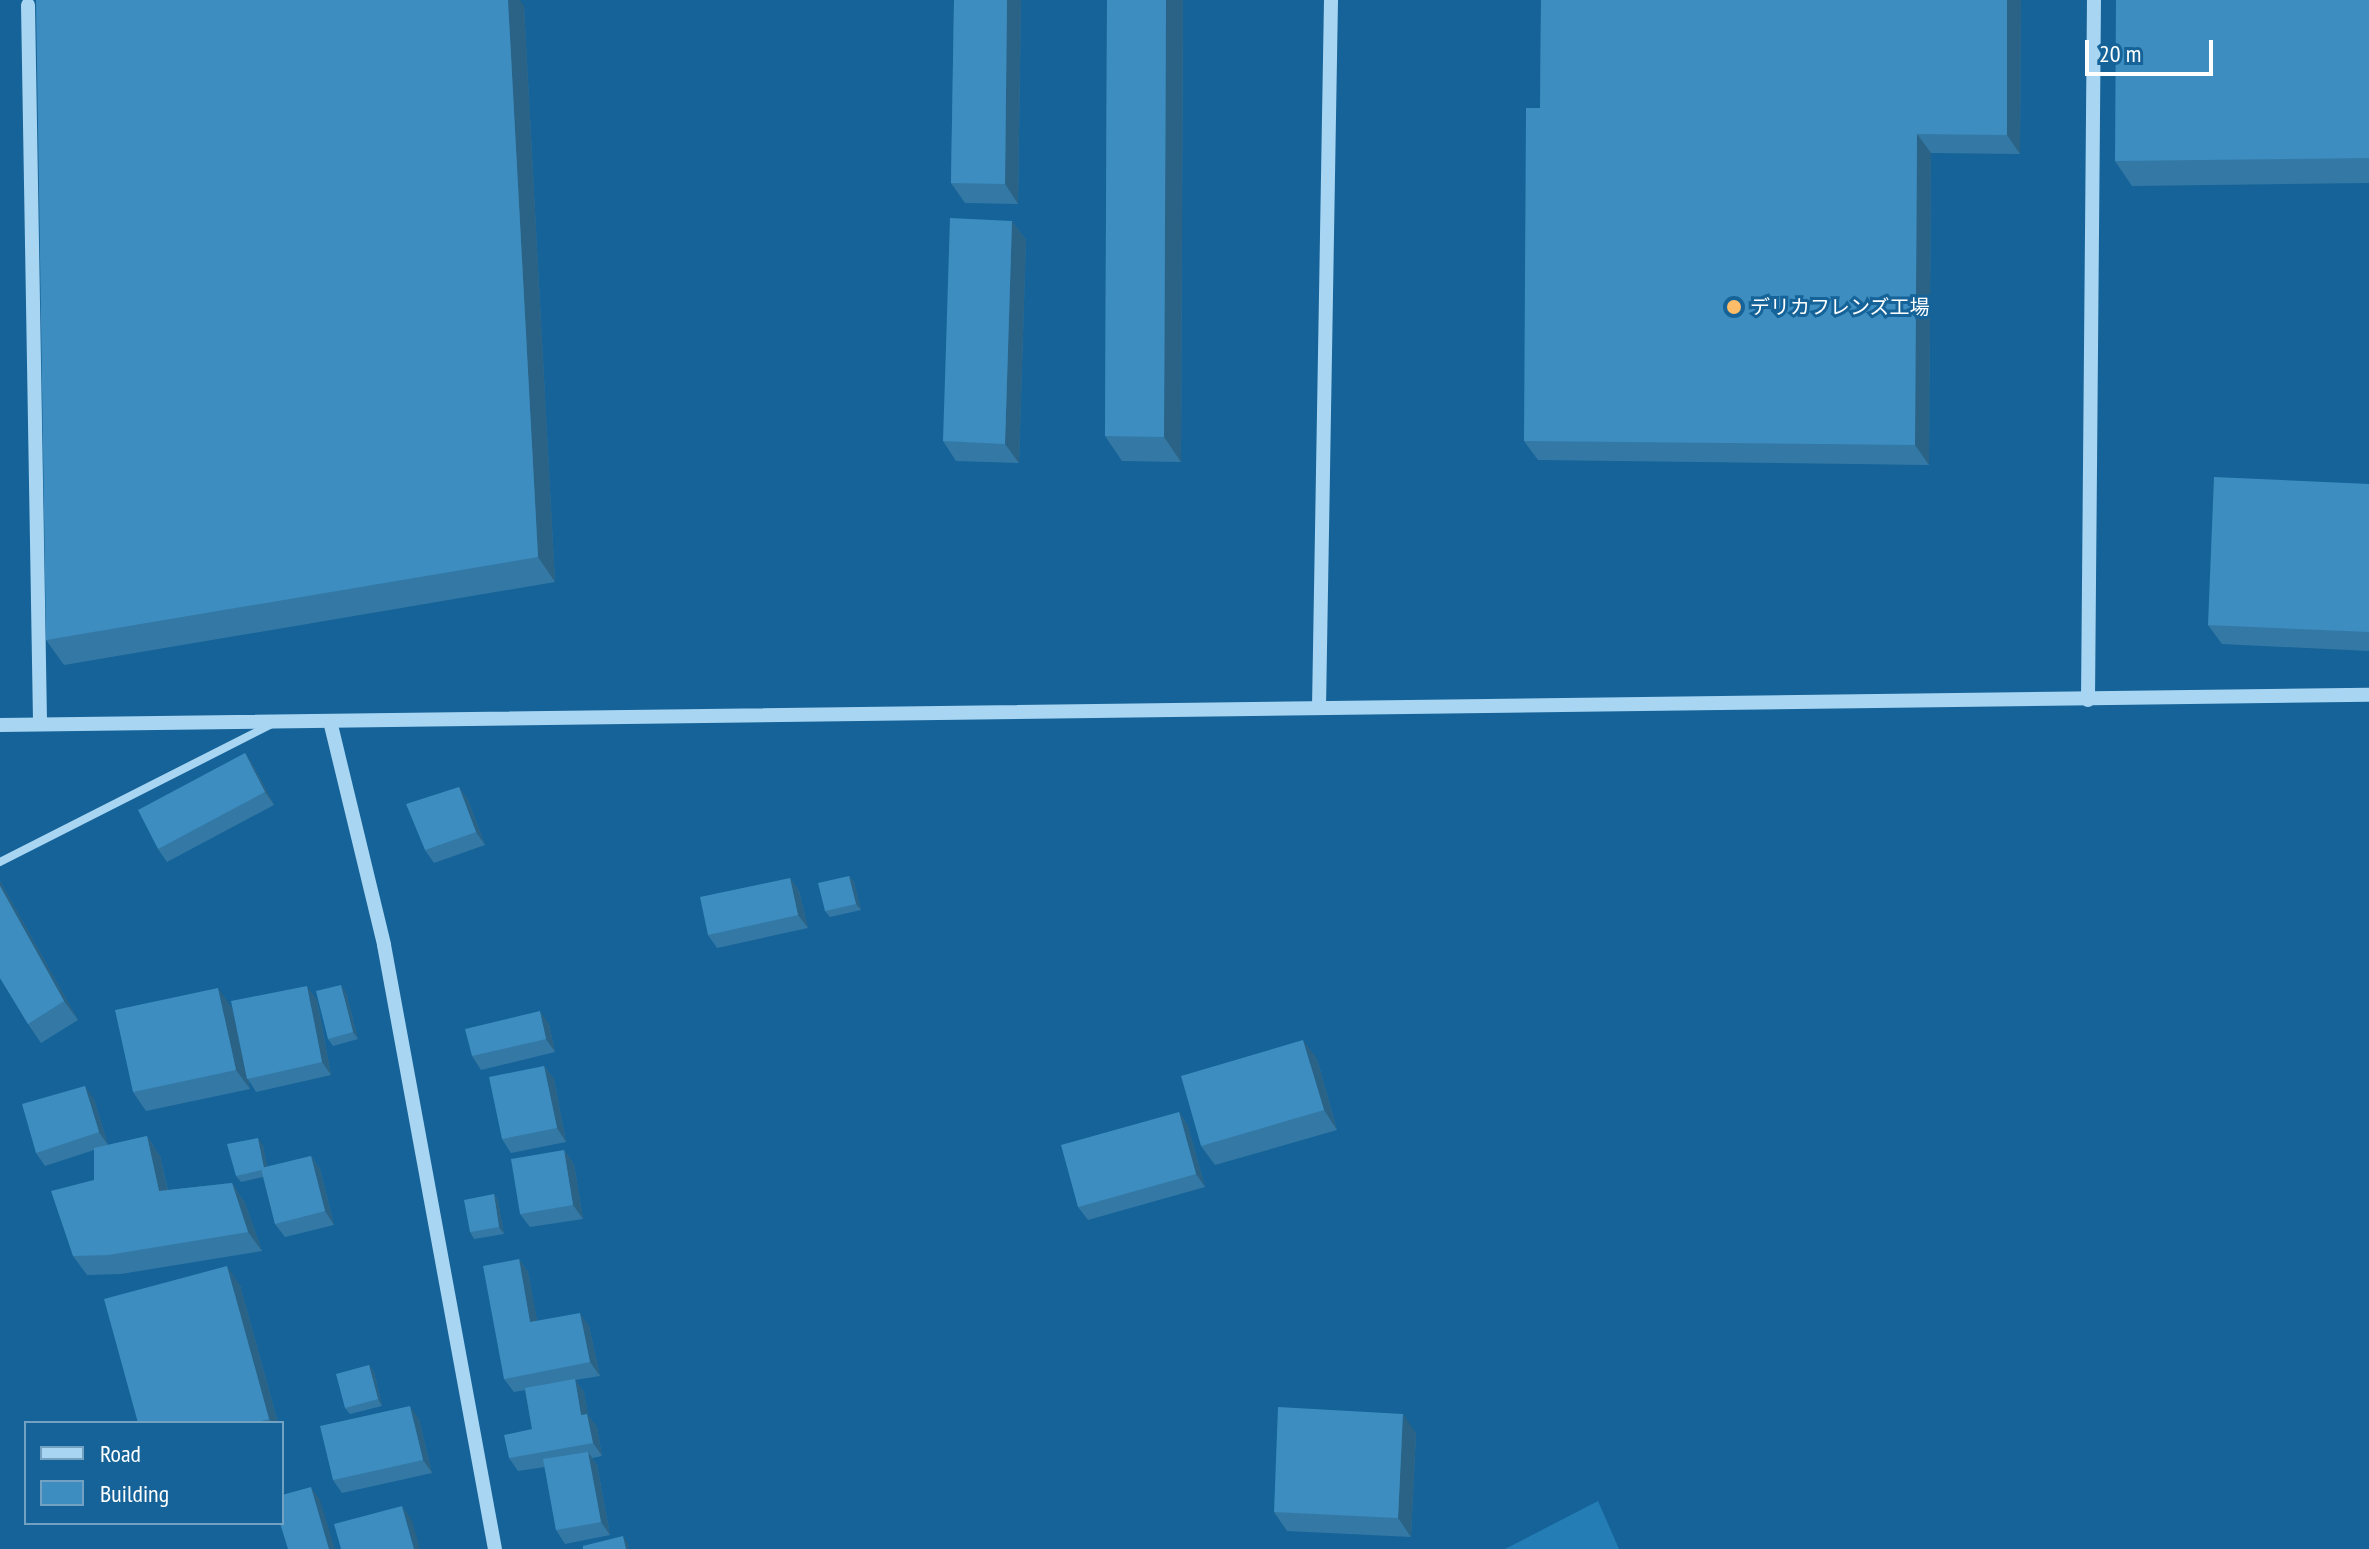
<!DOCTYPE html>
<meta charset="utf-8">
<style>
body{margin:0}
#map{position:relative;width:2369px;height:1549px;overflow:hidden;background:#156398;font-family:"PT Sans Narrow","Noto Sans JP",sans-serif}
div>[style]{position:absolute}
[style*='--x']{left:calc(var(--x)*1px);top:calc(var(--y)*1px);width:calc(var(--w)*1px);rotate:calc(var(--a)*1deg)}
.green>*{inset:0;background:#247db5}
.minor>*{height:8px;margin:-4px;padding:0 4px;transform-origin:4px;border-radius:4px;background:#a8d5f2}
.tertiary>*{height:14px;margin:-7px;padding:0 7px;transform-origin:7px;border-radius:7px;background:#a8d5f2}
.wall>*{inset:0;background:#3479a5}
.shaded-wall>*{inset:0;background:#2b6386}
.building>*{inset:0;background:#3d8dc0}
.dots>*{width:22px;height:22px;translate:-50% -50%;box-sizing:border-box;border:4px solid #156398;border-radius:50%}
span{translate:-50% -50%;white-space:nowrap;text-align:center;line-height:1.15;-webkit-text-stroke:6px #156398;paint-order:stroke}
.poi-label{font-size:20px;color:#fff}
.left{translate:0 -50%;text-align:left}
.legend{position:absolute;left:24px;top:1421px;width:260px;height:104px;box-sizing:border-box;background:#156398;border:2px solid #73a1c1;margin:0;padding:10px 14px;list-style:none;font-size:24px;color:#fff}
.legend li{display:flex;align-items:center;gap:16px;height:40px}
.legend b{width:40px;border:2px solid #73a1c1}
.scale{position:absolute;left:2085px;top:40px;width:128px;height:36px;box-sizing:border-box;border:4px solid #fff;border-top:0;padding-left:10px;font-size:24px;line-height:28px;white-space:nowrap;color:#fff;-webkit-text-stroke:6px #156398;paint-order:stroke}
</style>
<div id="map">
<div class="green">
<i style="clip-path:polygon(1598px 1501px,1619px 1549px,1505px 1549px)"></i>
</div>
<div class="minor">
<i style="--x:0;--y:862;--w:305;--a:-26.9"></i>
</div>
<div class="tertiary">
<i style="--x:28;--y:5;--w:719;--a:89.04"></i>
<i style="--x:2088;--y:700;--w:700;--a:-89.51"></i>
<i style="--x:1319;--y:708;--w:708;--a:-89.03"></i>
<i style="--x:330;--y:721;--w:230;--a:76.4"></i>
<i style="--x:384;--y:945;--w:614;--a:79.59"></i>
<i style="--x:0;--y:725;--w:2369;--a:-0.73"></i>
</div>
<div class="wall">
<i style="clip-path:polygon(954px 0,1021px 0,1018px 204px,965px 203px,951px 183px)"></i>
<i style="clip-path:polygon(1107px 0,1183px 0,1181px 462px,1122px 461px,1105px 436px)"></i>
<i style="clip-path:polygon(1541px 0,2021px 0,2020px 154px,1931px 153px,1929px 465px,1538px 460px,1524px 441px,1540px 108px)"></i>
<i style="clip-path:polygon(2369px 0,2369px 183px,2132px 186px,2115px 161px)"></i>
<i style="clip-path:polygon(524px 6px,555px 582px,64px 665px,46px 640px)"></i>
<i style="clip-path:polygon(1012px 221px,1026px 240px,1019px 463px,956px 461px,943px 441px)"></i>
<i style="clip-path:polygon(2369px 484px,2369px 651px,2222px 644px,2208px 625px)"></i>
<i style="clip-path:polygon(245px 753px,254px 767px,274px 805px,167px 862px,158px 849px)"></i>
<i style="clip-path:polygon(459px 787px,468px 800px,485px 845px,434px 863px,425px 850px)"></i>
<i style="clip-path:polygon(849px 876px,854px 882px,861px 910px,830px 917px,825px 911px)"></i>
<i style="clip-path:polygon(790px 878px,799px 891px,808px 928px,717px 948px,708px 935px)"></i>
<i style="clip-path:polygon(0 881px,78px 1020px,41px 1043px,28px 1024px,0 978px)"></i>
<i style="clip-path:polygon(346px 992px,358px 1039px,333px 1046px,328px 1039px)"></i>
<i style="clip-path:polygon(317px 1000px,331px 1075px,256px 1092px,248px 1079px,250px 1089px,146px 1111px,133px 1092px,232px 1008px,244px 1065px)"></i>
<i style="clip-path:polygon(549px 1024px,555px 1052px,481px 1070px,472px 1056px)"></i>
<i style="clip-path:polygon(1317px 1059px,1337px 1130px,1215px 1165px,1201px 1146px)"></i>
<i style="clip-path:polygon(544px 1066px,554px 1079px,566px 1142px,511px 1153px,502px 1139px)"></i>
<i style="clip-path:polygon(94px 1099px,108px 1145px,147px 1136px,160px 1156px,168px 1190px,232px 1183px,245px 1203px,262px 1251px,121px 1274px,87px 1275px,73px 1256px,94px 1180px,94px 1150px,45px 1166px,36px 1153px)"></i>
<i style="clip-path:polygon(1179px 1112px,1188px 1126px,1205px 1187px,1088px 1220px,1078px 1207px)"></i>
<i style="clip-path:polygon(263px 1145px,267px 1167px,311px 1156px,320px 1169px,334px 1225px,285px 1237px,275px 1224px,263px 1177px,241px 1182px,236px 1176px)"></i>
<i style="clip-path:polygon(564px 1150px,574px 1164px,583px 1219px,530px 1227px,520px 1214px)"></i>
<i style="clip-path:polygon(494px 1194px,498px 1201px,504px 1234px,474px 1239px,470px 1232px)"></i>
<i style="clip-path:polygon(519px 1259px,528px 1272px,537px 1321px,589px 1326px,600px 1376px,575px 1380px,584px 1392px,588px 1415px,597px 1427px,602px 1456px,592px 1458px,597px 1465px,610px 1535px,565px 1544px,556px 1530px,545px 1467px,518px 1471px,509px 1458px,532px 1429px,525px 1390px,514px 1392px,504px 1379px)"></i>
<i style="clip-path:polygon(240px 1285px,278px 1423px,138px 1423px)"></i>
<i style="clip-path:polygon(369px 1365px,374px 1372px,382px 1406px,350px 1414px,345px 1408px)"></i>
<i style="clip-path:polygon(419px 1419px,432px 1473px,342px 1493px,333px 1480px)"></i>
<i style="clip-path:polygon(1416px 1433px,1411px 1537px,1287px 1531px,1274px 1512px)"></i>
</div>
<div class="shaded-wall">
<i style="clip-path:polygon(508px 0,520px 0,524px 6px,555px 582px,538px 557px)"></i>
<i style="clip-path:polygon(1007px 0,1021px 0,1018px 204px,1005px 184px)"></i>
<i style="clip-path:polygon(1166px 0,1183px 0,1181px 462px,1164px 437px)"></i>
<i style="clip-path:polygon(2007px 0,2021px 0,2020px 154px,2007px 135px)"></i>
<i style="clip-path:polygon(1917px 134px,1931px 153px,1929px 465px,1915px 445px)"></i>
<i style="clip-path:polygon(1012px 221px,1026px 240px,1019px 463px,1005px 444px)"></i>
<i style="clip-path:polygon(245px 753px,254px 767px,274px 805px,265px 792px)"></i>
<i style="clip-path:polygon(459px 787px,468px 800px,485px 845px,476px 832px)"></i>
<i style="clip-path:polygon(849px 876px,854px 882px,861px 910px,856px 904px)"></i>
<i style="clip-path:polygon(790px 878px,799px 891px,808px 928px,798px 915px)"></i>
<i style="clip-path:polygon(0 881px,78px 1020px,64px 1001px,0 886px)"></i>
<i style="clip-path:polygon(341px 985px,346px 992px,358px 1039px,353px 1032px)"></i>
<i style="clip-path:polygon(307px 986px,317px 1000px,331px 1075px,322px 1062px)"></i>
<i style="clip-path:polygon(218px 988px,232px 1008px,250px 1089px,236px 1070px)"></i>
<i style="clip-path:polygon(540px 1011px,549px 1024px,555px 1052px,546px 1039px)"></i>
<i style="clip-path:polygon(1303px 1040px,1317px 1059px,1337px 1130px,1324px 1110px)"></i>
<i style="clip-path:polygon(544px 1066px,554px 1079px,566px 1142px,557px 1128px)"></i>
<i style="clip-path:polygon(85px 1086px,94px 1099px,108px 1145px,99px 1132px)"></i>
<i style="clip-path:polygon(1179px 1112px,1188px 1126px,1205px 1187px,1196px 1174px)"></i>
<i style="clip-path:polygon(147px 1136px,160px 1156px,172px 1210px,159px 1191px)"></i>
<i style="clip-path:polygon(258px 1138px,263px 1145px,269px 1176px,264px 1169px)"></i>
<i style="clip-path:polygon(564px 1150px,574px 1164px,583px 1219px,573px 1205px)"></i>
<i style="clip-path:polygon(311px 1156px,320px 1169px,334px 1225px,325px 1211px)"></i>
<i style="clip-path:polygon(232px 1183px,245px 1203px,262px 1251px,248px 1232px)"></i>
<i style="clip-path:polygon(494px 1194px,498px 1201px,504px 1234px,499px 1227px)"></i>
<i style="clip-path:polygon(519px 1259px,528px 1272px,540px 1335px,530px 1322px)"></i>
<i style="clip-path:polygon(227px 1266px,240px 1285px,278px 1423px,272px 1423px,269px 1419px)"></i>
<i style="clip-path:polygon(580px 1313px,589px 1326px,600px 1376px,590px 1362px)"></i>
<i style="clip-path:polygon(369px 1365px,374px 1372px,382px 1406px,378px 1399px)"></i>
<i style="clip-path:polygon(575px 1379px,584px 1392px,588px 1415px,597px 1427px,602px 1456px,593px 1443px,581px 1415px)"></i>
<i style="clip-path:polygon(410px 1406px,419px 1419px,432px 1473px,423px 1460px)"></i>
<i style="clip-path:polygon(1403px 1414px,1416px 1433px,1411px 1537px,1398px 1518px)"></i>
<i style="clip-path:polygon(588px 1452px,597px 1465px,610px 1535px,601px 1522px)"></i>
<i style="clip-path:polygon(311px 1487px,320px 1500px,335px 1549px,329px 1549px)"></i>
<i style="clip-path:polygon(402px 1506px,412px 1520px,420px 1549px,414px 1549px)"></i>
<i style="clip-path:polygon(623px 1536px,628px 1543px,629px 1549px,626px 1549px)"></i>
</div>
<div class="building">
<i style="clip-path:polygon(36px 0,508px 0,538px 557px,46px 640px)"></i>
<i style="clip-path:polygon(954px 0,1007px 0,1005px 184px,951px 183px)"></i>
<i style="clip-path:polygon(1107px 0,1166px 0,1164px 437px,1105px 436px)"></i>
<i style="clip-path:polygon(1541px 0,2007px 0,2007px 135px,1917px 134px,1915px 445px,1524px 441px,1526px 108px,1540px 108px)"></i>
<i style="clip-path:polygon(2116px 0,2369px 0,2369px 158px,2115px 161px)"></i>
<i style="clip-path:polygon(950px 218px,1012px 221px,1005px 444px,943px 441px)"></i>
<i style="clip-path:polygon(2214px 477px,2369px 484px,2369px 632px,2208px 625px)"></i>
<i style="clip-path:polygon(245px 753px,265px 792px,158px 849px,138px 810px)"></i>
<i style="clip-path:polygon(459px 787px,476px 832px,425px 850px,406px 804px)"></i>
<i style="clip-path:polygon(849px 876px,856px 904px,825px 911px,818px 883px)"></i>
<i style="clip-path:polygon(790px 878px,798px 915px,708px 935px,700px 897px)"></i>
<i style="clip-path:polygon(0 886px,64px 1001px,28px 1024px,0 978px)"></i>
<i style="clip-path:polygon(341px 985px,353px 1032px,328px 1039px,316px 991px)"></i>
<i style="clip-path:polygon(307px 986px,322px 1062px,247px 1079px,231px 1001px)"></i>
<i style="clip-path:polygon(218px 988px,236px 1070px,133px 1092px,115px 1010px)"></i>
<i style="clip-path:polygon(540px 1011px,546px 1039px,472px 1056px,465px 1029px)"></i>
<i style="clip-path:polygon(1303px 1040px,1324px 1110px,1201px 1146px,1181px 1076px)"></i>
<i style="clip-path:polygon(544px 1066px,557px 1128px,502px 1139px,489px 1077px)"></i>
<i style="clip-path:polygon(85px 1086px,99px 1132px,36px 1153px,22px 1104px)"></i>
<i style="clip-path:polygon(1179px 1112px,1196px 1174px,1078px 1207px,1061px 1145px)"></i>
<i style="clip-path:polygon(147px 1136px,159px 1191px,232px 1183px,248px 1232px,108px 1255px,73px 1256px,51px 1191px,94px 1180px,94px 1148px)"></i>
<i style="clip-path:polygon(258px 1138px,264px 1168px,261px 1168px,261px 1170px,236px 1176px,227px 1144px)"></i>
<i style="clip-path:polygon(564px 1150px,573px 1205px,520px 1214px,511px 1159px)"></i>
<i style="clip-path:polygon(311px 1156px,325px 1211px,275px 1224px,261px 1168px)"></i>
<i style="clip-path:polygon(494px 1194px,499px 1227px,470px 1232px,464px 1200px)"></i>
<i style="clip-path:polygon(519px 1259px,530px 1322px,580px 1313px,590px 1362px,504px 1379px,483px 1266px)"></i>
<i style="clip-path:polygon(227px 1266px,269px 1419px,253px 1423px,138px 1423px,104px 1299px)"></i>
<i style="clip-path:polygon(369px 1365px,378px 1399px,345px 1408px,336px 1374px)"></i>
<i style="clip-path:polygon(575px 1379px,581px 1415px,587px 1414px,593px 1443px,509px 1458px,504px 1435px,532px 1429px,525px 1388px)"></i>
<i style="clip-path:polygon(410px 1406px,423px 1460px,333px 1480px,320px 1426px)"></i>
<i style="clip-path:polygon(1278px 1407px,1403px 1414px,1398px 1518px,1274px 1512px)"></i>
<i style="clip-path:polygon(588px 1452px,601px 1522px,556px 1530px,543px 1459px)"></i>
<i style="clip-path:polygon(311px 1487px,329px 1549px,288px 1549px,280px 1523px,282px 1523px,282px 1495px)"></i>
<i style="clip-path:polygon(402px 1506px,414px 1549px,341px 1549px,334px 1524px)"></i>
<i style="clip-path:polygon(623px 1536px,626px 1549px,583px 1549px,583px 1546px)"></i>
</div>
<div class="dots">
<i style="left:1734px;top:307px;background:#ffbc69"></i>
</div>
<div class="poi-label">
<span class="left" style="left:1750px;top:307px">デリカフレンズ工場</span>
</div>
<ul class="legend">
<li><b style="height:10px;background:#a8d5f2"></b>Road</li>
<li><b style="height:22px;background:#3d8dc0"></b>Building</li>
</ul>
<div class="scale">20 m</div>
</div>
